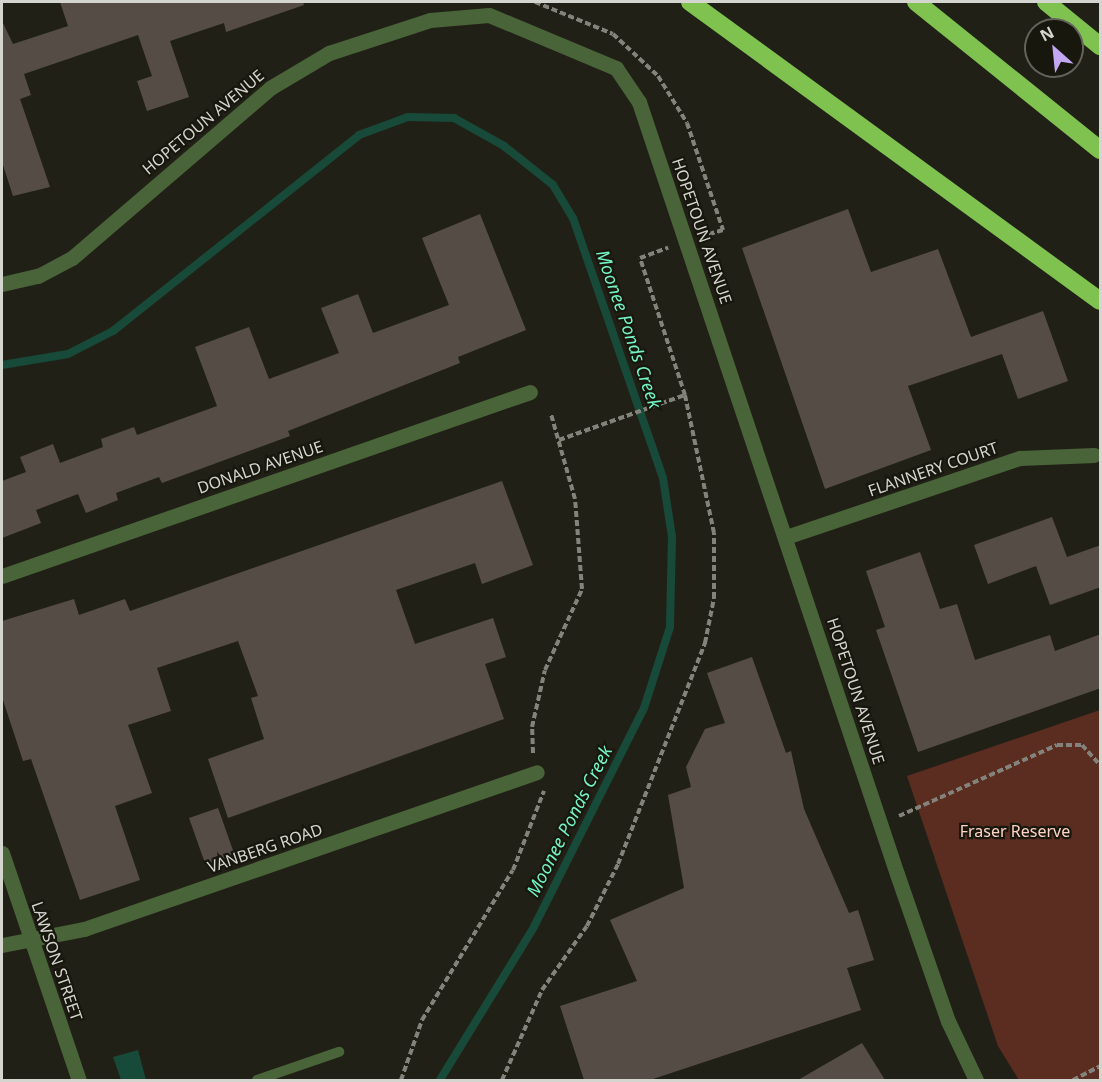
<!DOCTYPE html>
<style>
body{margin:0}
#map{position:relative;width:1102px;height:1082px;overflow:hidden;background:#212017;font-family:"Noto Sans",sans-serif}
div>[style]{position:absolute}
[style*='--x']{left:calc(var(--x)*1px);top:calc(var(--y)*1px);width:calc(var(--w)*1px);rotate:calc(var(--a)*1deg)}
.green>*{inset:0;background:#5a2d20}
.water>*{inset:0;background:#184a39}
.stream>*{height:8px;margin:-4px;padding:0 4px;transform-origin:4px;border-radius:4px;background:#184a39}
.building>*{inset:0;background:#554d45}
.path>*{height:4px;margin-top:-2px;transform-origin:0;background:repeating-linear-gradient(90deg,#83837c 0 6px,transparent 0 9px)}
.service>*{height:10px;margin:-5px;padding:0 5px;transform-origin:5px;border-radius:5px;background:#496438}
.minor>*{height:15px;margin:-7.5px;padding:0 7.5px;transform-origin:7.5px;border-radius:7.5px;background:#496438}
.motorway>*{height:18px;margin:-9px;padding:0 9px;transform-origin:9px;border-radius:9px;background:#7fc24f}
span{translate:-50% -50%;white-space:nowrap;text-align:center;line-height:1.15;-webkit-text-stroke:4.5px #18170e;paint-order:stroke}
.street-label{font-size:16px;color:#d5d5cf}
.park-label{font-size:16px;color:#ffd2c5}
.water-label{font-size:18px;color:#74f4c5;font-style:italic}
.frame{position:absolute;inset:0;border:3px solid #d5d5cf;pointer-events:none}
.north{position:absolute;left:1024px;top:18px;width:60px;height:60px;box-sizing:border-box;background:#18170e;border:2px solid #64635b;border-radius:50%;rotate:333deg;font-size:16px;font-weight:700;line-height:24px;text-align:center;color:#d5d5cf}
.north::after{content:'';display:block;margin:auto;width:21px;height:27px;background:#c2a8f3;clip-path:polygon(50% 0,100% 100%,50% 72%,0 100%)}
</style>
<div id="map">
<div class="green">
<i style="clip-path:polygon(1100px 710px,1100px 1080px,1019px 1080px,998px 1046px,907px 776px)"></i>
</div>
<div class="water">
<i style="clip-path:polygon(138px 1050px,146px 1080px,121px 1080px,113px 1057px)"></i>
</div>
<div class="stream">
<i style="--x:2;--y:365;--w:67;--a:-9.5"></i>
<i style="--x:68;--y:354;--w:51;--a:-27.1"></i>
<i style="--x:113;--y:331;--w:315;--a:-38.5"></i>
<i style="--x:359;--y:135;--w:52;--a:-20.2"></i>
<i style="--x:408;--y:117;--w:46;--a:1.2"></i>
<i style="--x:454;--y:118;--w:57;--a:29.2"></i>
<i style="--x:504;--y:146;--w:63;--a:38.5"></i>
<i style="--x:553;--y:185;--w:39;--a:59"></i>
<i style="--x:573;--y:218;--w:275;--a:70.9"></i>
<i style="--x:663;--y:478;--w:60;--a:81.3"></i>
<i style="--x:672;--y:537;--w:90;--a:91.3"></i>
<i style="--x:670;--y:627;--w:85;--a:107.8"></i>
<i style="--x:644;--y:708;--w:245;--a:116.7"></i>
<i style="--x:534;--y:927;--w:180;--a:121.6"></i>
</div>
<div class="building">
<i style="clip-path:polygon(60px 2px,303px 2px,304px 5px,226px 32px,224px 23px,170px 41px,189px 97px,147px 111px,137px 81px,152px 76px,138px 35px,24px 74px,31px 95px,20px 99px,50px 187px,13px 196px,2px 162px,2px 21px,13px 44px,68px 26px)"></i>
<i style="clip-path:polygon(848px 209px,871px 272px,938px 249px,971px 337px,1043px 311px,1068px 381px,1018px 399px,1002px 354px,908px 386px,931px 450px,825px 489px,742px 248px)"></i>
<i style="clip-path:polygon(480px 214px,526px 330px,458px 357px,460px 363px,288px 431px,290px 436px,162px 483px,159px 477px,116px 493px,118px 500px,86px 513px,78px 494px,36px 510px,41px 523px,2px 538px,2px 481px,26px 472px,20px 457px,53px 444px,60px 463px,103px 447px,101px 439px,134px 427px,137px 435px,217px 406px,195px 347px,249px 327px,269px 379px,339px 353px,321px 308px,358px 294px,373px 333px,449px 305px,422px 238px)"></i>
<i style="clip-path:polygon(502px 481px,533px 565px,482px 584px,475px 563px,396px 590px,415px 644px,493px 618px,506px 657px,485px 664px,504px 719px,228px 818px,208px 759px,264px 739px,251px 698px,258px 696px,238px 641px,157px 668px,171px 711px,128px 725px,152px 793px,115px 806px,140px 880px,80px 900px,31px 759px,23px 761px,2px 697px,2px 621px,74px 599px,79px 615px,125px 599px,130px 611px)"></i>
<i style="clip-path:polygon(1052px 517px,1067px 557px,1101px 545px,1101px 587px,1050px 605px,1036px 566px,988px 584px,974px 545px)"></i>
<i style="clip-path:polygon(920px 552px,940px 609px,957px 604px,975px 660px,1050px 635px,1055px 651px,1101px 634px,1101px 688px,918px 752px,876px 630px,885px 627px,866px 571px)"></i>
<i style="clip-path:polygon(752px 657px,786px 753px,791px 751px,804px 809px,849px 913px,858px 910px,874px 960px,847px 968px,861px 1010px,650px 1080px,584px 1080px,560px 1006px,637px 981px,610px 920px,684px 888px,668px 795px,691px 787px,686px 767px,705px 729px,725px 723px,707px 673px)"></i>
<i style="clip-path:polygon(218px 808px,235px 856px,206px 866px,189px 818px)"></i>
<i style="clip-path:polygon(862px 1043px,885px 1080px,798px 1080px)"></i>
</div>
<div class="path">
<i style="--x:535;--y:2;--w:84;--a:22.3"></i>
<i style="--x:613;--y:34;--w:62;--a:43"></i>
<i style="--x:658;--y:76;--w:55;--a:58.3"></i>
<i style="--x:687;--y:123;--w:113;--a:71.4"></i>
<i style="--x:723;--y:230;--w:18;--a:164"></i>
<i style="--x:559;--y:440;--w:134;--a:-19.7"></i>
<i style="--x:685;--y:395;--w:144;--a:-108.2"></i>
<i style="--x:640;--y:258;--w:30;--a:-20"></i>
<i style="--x:533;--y:753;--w:26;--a:-92"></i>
<i style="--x:532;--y:727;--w:58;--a:-77.2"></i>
<i style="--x:545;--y:670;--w:89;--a:-65.4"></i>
<i style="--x:582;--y:589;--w:90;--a:-94.4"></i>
<i style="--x:575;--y:499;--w:88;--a:-105.8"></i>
<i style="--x:899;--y:816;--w:173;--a:-24.2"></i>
<i style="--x:1057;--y:745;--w:25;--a:0"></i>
<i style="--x:1082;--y:745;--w:27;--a:48"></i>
<i style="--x:401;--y:1080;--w:64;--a:-70.7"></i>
<i style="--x:422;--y:1020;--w:175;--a:-58.8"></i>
<i style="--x:513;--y:870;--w:85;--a:-68.6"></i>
<i style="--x:502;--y:1080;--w:98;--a:-66"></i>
<i style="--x:542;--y:990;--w:78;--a:-54.9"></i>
<i style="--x:587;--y:926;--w:69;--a:-63.4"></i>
<i style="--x:618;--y:864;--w:238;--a:-68.5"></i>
<i style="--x:705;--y:643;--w:46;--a:-78.7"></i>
<i style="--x:714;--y:598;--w:65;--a:-90"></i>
<i style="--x:714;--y:533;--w:141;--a:-101.9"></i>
<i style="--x:1073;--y:1080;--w:30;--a:-27"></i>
</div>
<div class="service">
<i style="--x:257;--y:1080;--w:87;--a:-18.9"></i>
</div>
<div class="minor">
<i style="--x:2;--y:284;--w:37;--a:-13"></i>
<i style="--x:38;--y:276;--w:38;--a:-28"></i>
<i style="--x:72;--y:258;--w:261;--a:-40.6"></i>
<i style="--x:270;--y:88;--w:69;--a:-30.7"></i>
<i style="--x:329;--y:53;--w:106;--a:-18.1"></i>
<i style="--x:430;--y:20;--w:59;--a:-4.8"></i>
<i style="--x:489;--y:15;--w:138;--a:22.7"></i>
<i style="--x:616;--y:68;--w:41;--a:55.9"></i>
<i style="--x:639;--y:102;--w:814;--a:71.52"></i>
<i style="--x:897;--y:874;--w:156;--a:70.9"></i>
<i style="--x:948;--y:1021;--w:65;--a:64.6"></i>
<i style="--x:786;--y:537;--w:247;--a:-18.7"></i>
<i style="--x:1020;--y:458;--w:74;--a:-2.3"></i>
<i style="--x:2;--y:576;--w:559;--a:-19.21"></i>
<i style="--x:2;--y:853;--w:240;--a:71.3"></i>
<i style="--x:2;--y:945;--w:84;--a:-11"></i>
<i style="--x:84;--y:929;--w:479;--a:-19.1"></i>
</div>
<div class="motorway">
<i style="--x:690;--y:2;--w:507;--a:36.1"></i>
<i style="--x:916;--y:2;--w:236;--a:38.8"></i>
<i style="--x:1046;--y:2;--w:70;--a:39.2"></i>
</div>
<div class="street-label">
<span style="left:203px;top:122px;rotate:-40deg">HOPETOUN AVENUE</span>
<span style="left:702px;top:231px;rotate:71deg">HOPETOUN AVENUE</span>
<span style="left:260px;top:467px;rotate:-19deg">DONALD AVENUE</span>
<span style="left:933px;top:469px;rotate:-19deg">FLANNERY COURT</span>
<span style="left:856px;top:691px;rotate:72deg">HOPETOUN AVENUE</span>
<span style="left:265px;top:848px;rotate:-19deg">VANBERG ROAD</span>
<span style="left:57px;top:961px;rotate:71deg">LAWSON STREET</span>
</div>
<div class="park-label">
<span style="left:1015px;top:831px">Fraser Reserve</span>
</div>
<div class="water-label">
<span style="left:629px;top:329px;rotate:71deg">Moonee Ponds Creek</span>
<span style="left:569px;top:821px;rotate:-63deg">Moonee Ponds Creek</span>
</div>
<div class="frame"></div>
<div class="north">N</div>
</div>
